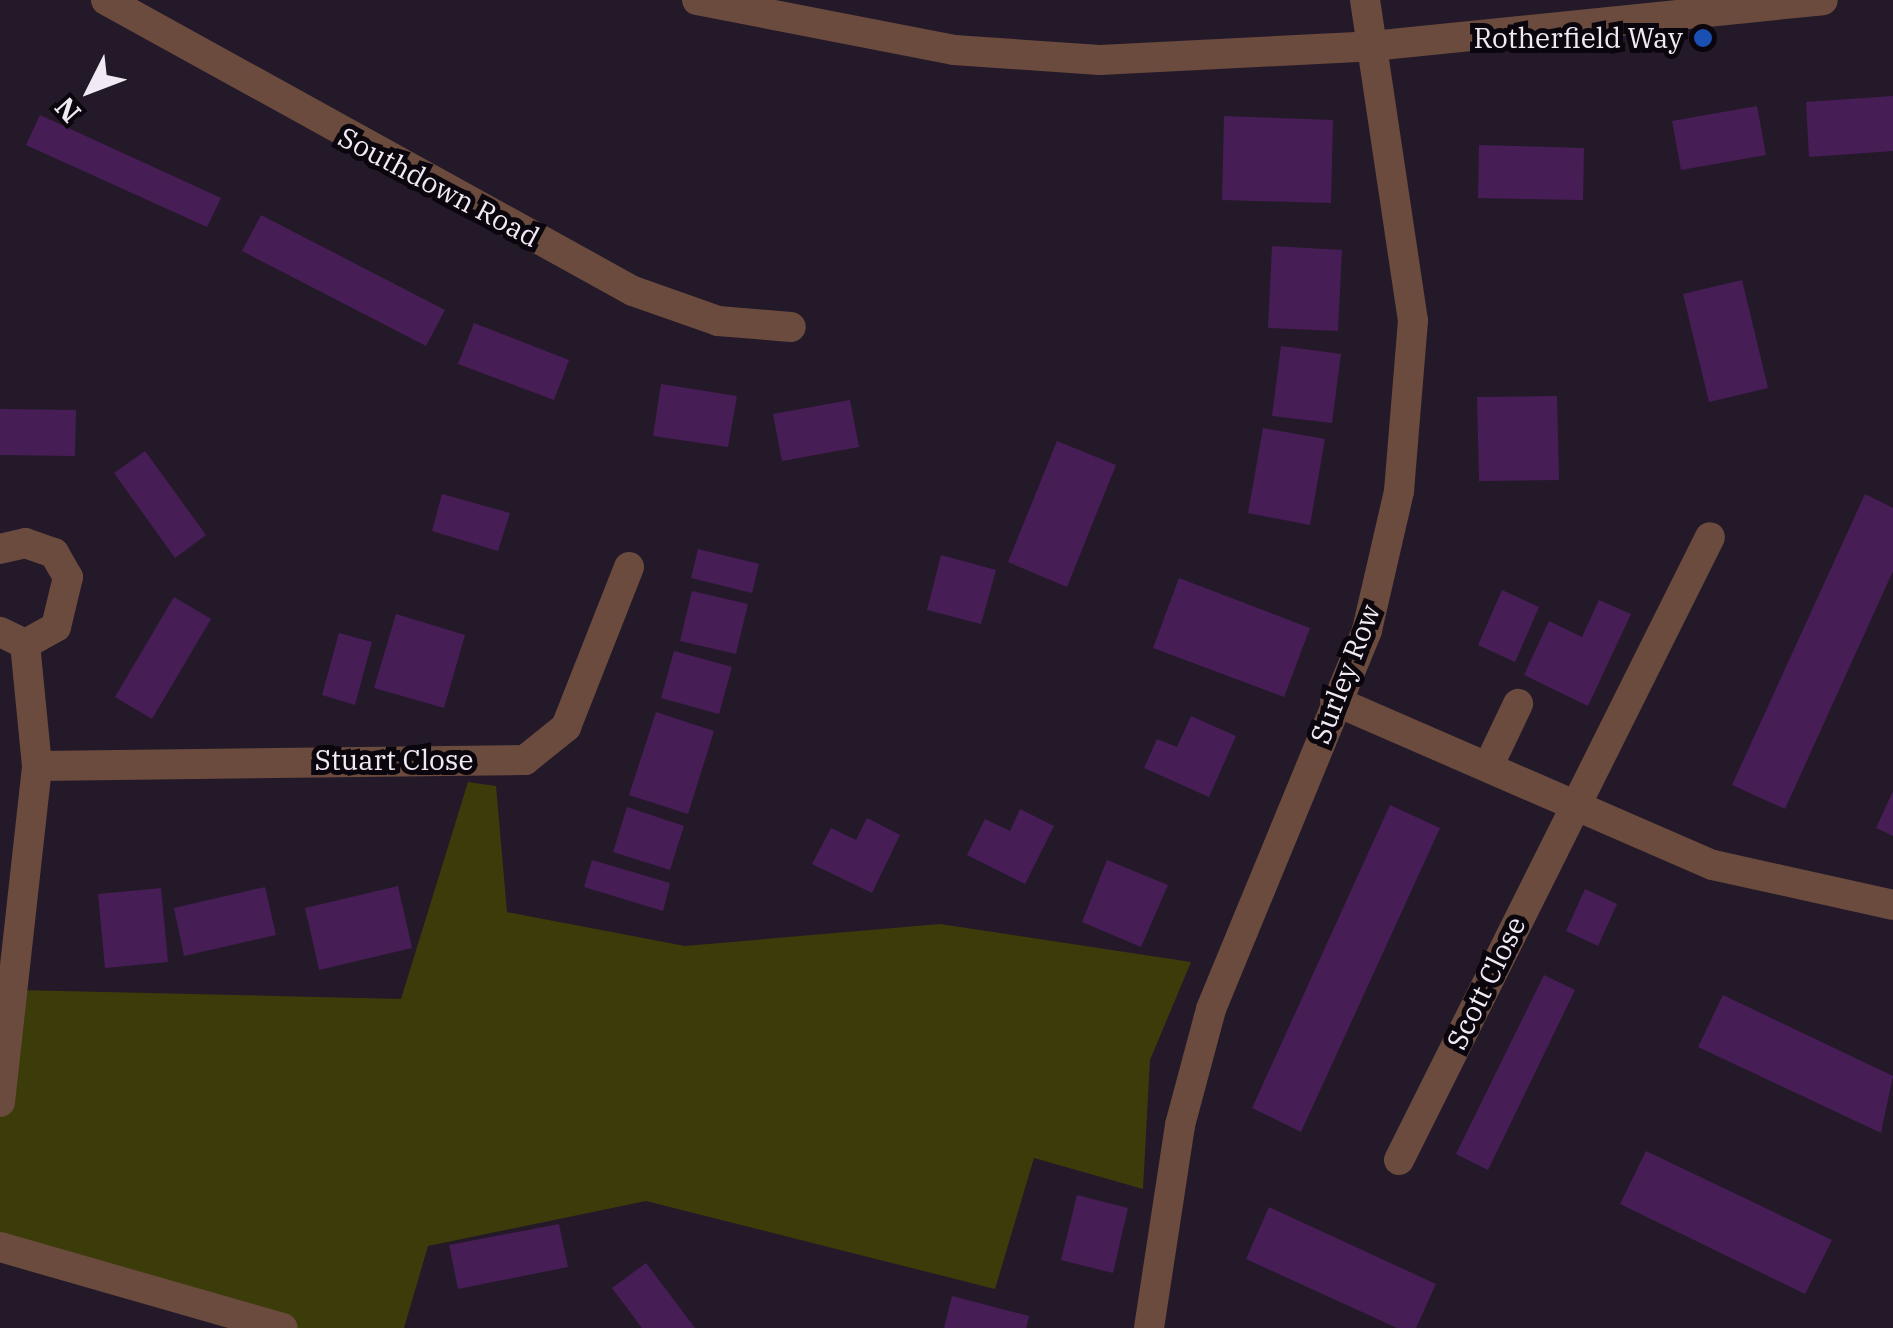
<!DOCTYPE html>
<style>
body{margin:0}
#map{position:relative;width:1893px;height:1328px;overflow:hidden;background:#241929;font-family:"IBM Plex Serif",serif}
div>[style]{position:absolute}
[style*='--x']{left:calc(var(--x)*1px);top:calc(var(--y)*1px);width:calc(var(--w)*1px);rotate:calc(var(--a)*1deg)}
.green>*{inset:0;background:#3b3c09}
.building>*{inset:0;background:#471d56}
.minor>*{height:30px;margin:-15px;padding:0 15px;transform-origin:15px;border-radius:15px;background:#6a4b3e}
.tertiary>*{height:30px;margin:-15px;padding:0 15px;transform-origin:15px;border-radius:15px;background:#6a4b3e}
.dots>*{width:28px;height:28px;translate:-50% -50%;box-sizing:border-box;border:5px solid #0b060d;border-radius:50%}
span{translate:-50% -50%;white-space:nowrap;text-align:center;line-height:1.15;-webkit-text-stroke:10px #0b060d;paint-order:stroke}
.poi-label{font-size:28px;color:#f1e9f4}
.right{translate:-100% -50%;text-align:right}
.street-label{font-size:28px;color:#f1e9f4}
.north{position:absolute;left:40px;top:40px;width:100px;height:100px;-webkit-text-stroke:8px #0b060d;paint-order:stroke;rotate:228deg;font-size:28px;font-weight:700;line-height:40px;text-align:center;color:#f1e9f4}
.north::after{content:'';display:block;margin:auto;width:35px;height:45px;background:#f1e9f4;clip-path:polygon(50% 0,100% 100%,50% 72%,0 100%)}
</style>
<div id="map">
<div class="green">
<i style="clip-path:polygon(468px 782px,496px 786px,507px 912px,685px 946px,940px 924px,1191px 962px,1150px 1060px,1143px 1189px,1034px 1158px,995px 1289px,646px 1201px,428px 1246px,404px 1328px,269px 1328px,0 1248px,0 1102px,18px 990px,401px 999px)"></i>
</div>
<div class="building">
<i style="clip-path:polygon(1893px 96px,1893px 151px,1809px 157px,1806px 102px)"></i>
<i style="clip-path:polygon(1757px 106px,1766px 155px,1681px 170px,1672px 121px)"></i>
<i style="clip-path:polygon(40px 115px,221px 198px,207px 227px,26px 145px)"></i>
<i style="clip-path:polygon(1224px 116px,1333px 120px,1331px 203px,1222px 200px)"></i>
<i style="clip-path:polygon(1479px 145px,1584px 148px,1583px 200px,1478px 198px)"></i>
<i style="clip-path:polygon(261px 215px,445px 310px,426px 346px,242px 251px)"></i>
<i style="clip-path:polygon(1272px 246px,1342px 250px,1338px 331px,1268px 328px)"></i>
<i style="clip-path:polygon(1742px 280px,1768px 388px,1709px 402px,1683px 294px)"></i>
<i style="clip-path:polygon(474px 323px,569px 360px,554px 400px,458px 364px)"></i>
<i style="clip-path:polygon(1281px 346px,1341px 354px,1332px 423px,1272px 416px)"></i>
<i style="clip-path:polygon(661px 384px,737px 396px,728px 447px,653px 436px)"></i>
<i style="clip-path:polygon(1557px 396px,1559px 480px,1479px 481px,1477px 397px)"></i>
<i style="clip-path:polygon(850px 400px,859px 447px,782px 461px,773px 414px)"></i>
<i style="clip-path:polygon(0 409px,76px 410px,75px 456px,0 455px)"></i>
<i style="clip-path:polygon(1263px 428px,1325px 439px,1310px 525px,1248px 513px)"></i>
<i style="clip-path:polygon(1057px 441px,1116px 465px,1067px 587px,1008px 562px)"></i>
<i style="clip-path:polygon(145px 451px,206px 535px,175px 558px,114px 473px)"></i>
<i style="clip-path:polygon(442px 494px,510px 513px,498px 551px,432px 531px)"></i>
<i style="clip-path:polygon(1865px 494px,1893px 508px,1893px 571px,1785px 809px,1732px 785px)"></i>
<i style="clip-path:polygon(698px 549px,759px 564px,752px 593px,691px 578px)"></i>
<i style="clip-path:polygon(941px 555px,996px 570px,981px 624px,927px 610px)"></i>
<i style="clip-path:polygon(1179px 578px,1310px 628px,1284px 697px,1153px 648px)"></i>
<i style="clip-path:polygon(1502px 590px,1539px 607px,1515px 662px,1478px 645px)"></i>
<i style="clip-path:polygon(692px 591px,748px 604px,736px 654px,680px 641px)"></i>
<i style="clip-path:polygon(174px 597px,211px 619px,152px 719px,115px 697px)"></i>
<i style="clip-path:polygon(1599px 600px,1631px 614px,1588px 706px,1524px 675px,1549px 621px,1582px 637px)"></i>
<i style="clip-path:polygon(396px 614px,465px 635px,444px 708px,374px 688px)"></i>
<i style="clip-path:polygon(339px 633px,372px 642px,355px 705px,322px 695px)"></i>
<i style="clip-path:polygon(674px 651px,732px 667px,719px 714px,661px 698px)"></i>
<i style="clip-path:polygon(656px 712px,714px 731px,688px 814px,629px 795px)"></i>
<i style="clip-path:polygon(1191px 716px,1236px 736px,1209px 797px,1144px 768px,1157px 739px,1177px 747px)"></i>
<i style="clip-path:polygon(1893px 791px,1893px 836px,1876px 828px)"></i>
<i style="clip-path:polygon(1390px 805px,1440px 828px,1301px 1132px,1252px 1108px)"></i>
<i style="clip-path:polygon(627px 807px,684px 826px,670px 870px,613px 852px)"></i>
<i style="clip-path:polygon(1020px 809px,1054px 826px,1025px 884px,967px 855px,985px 819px,1010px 831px)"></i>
<i style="clip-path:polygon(867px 818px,900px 835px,872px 893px,812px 864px,831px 828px,856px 840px)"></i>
<i style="clip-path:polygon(592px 860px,670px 883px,663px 911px,584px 887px)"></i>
<i style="clip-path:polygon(1107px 860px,1168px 885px,1141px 947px,1082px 922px)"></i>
<i style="clip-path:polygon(398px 886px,412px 948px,319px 970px,305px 908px)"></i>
<i style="clip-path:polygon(265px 887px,276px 935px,184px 956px,174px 908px)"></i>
<i style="clip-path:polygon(161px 888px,168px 962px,105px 968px,98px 894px)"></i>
<i style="clip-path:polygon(1585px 889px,1617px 904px,1598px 946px,1566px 931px)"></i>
<i style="clip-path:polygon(1544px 975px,1575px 990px,1488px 1170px,1456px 1154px)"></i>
<i style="clip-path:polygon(1723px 995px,1893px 1076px,1881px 1133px,1698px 1047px)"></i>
<i style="clip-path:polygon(1646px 1151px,1832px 1240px,1805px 1294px,1620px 1204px)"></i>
<i style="clip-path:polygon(1077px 1195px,1128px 1208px,1113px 1273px,1061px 1260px)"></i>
<i style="clip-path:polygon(1269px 1207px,1436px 1284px,1416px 1328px,1397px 1328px,1246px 1259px)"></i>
<i style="clip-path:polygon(559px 1224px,568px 1267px,458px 1289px,449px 1245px)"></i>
<i style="clip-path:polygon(646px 1263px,695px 1328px,642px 1328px,612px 1288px)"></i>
<i style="clip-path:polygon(952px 1296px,1029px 1316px,1026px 1328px,944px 1328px)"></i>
</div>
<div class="minor">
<i style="--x:106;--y:0;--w:602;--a:28.91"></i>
<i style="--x:633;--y:291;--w:90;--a:19.4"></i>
<i style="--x:718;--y:321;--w:73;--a:4.7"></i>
<i style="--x:0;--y:549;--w:26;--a:-13"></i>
<i style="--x:25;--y:543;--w:31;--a:19"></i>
<i style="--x:54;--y:553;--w:28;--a:60"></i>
<i style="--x:68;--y:577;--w:51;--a:103.5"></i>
<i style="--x:56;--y:627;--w:35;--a:151"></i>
<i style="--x:25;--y:644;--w:28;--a:-154"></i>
<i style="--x:1335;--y:701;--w:412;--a:23.5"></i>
<i style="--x:1713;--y:865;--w:184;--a:12.5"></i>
<i style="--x:37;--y:766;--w:488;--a:-0.7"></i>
<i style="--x:525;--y:760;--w:53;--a:-38.8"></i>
<i style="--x:566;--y:727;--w:172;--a:-68.5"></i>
<i style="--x:1488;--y:767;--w:70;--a:-64.5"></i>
<i style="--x:0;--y:1102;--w:338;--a:-83.7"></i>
<i style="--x:37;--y:766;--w:123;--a:-95.6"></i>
<i style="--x:1399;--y:1160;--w:696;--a:-63.47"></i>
<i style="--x:0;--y:1247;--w:294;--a:16"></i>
<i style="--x:1149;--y:1328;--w:205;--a:-81.3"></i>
<i style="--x:1180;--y:1125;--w:120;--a:-75"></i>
<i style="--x:1211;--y:1009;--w:410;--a:-67.6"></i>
<i style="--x:1367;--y:630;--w:143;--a:-77"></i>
<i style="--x:1399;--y:491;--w:171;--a:-85.3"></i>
<i style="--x:1413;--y:321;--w:325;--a:-98.5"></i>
</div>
<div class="tertiary">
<i style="--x:697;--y:0;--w:262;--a:11"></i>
<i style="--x:954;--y:50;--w:146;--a:3.9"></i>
<i style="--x:1100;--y:60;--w:272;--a:-2.9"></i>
<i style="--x:1372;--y:46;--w:453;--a:-5.8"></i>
</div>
<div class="dots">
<i style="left:1703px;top:38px;background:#1a4fb4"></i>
</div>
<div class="poi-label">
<span class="right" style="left:1683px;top:38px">Rotherfield Way</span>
</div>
<div class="street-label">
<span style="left:439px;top:187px;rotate:28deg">Southdown Road</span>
<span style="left:1345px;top:674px;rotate:-69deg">Surley Row</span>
<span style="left:394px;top:760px">Stuart Close</span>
<span style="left:1486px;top:983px;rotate:-64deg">Scott Close</span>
</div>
<div class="north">N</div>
</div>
